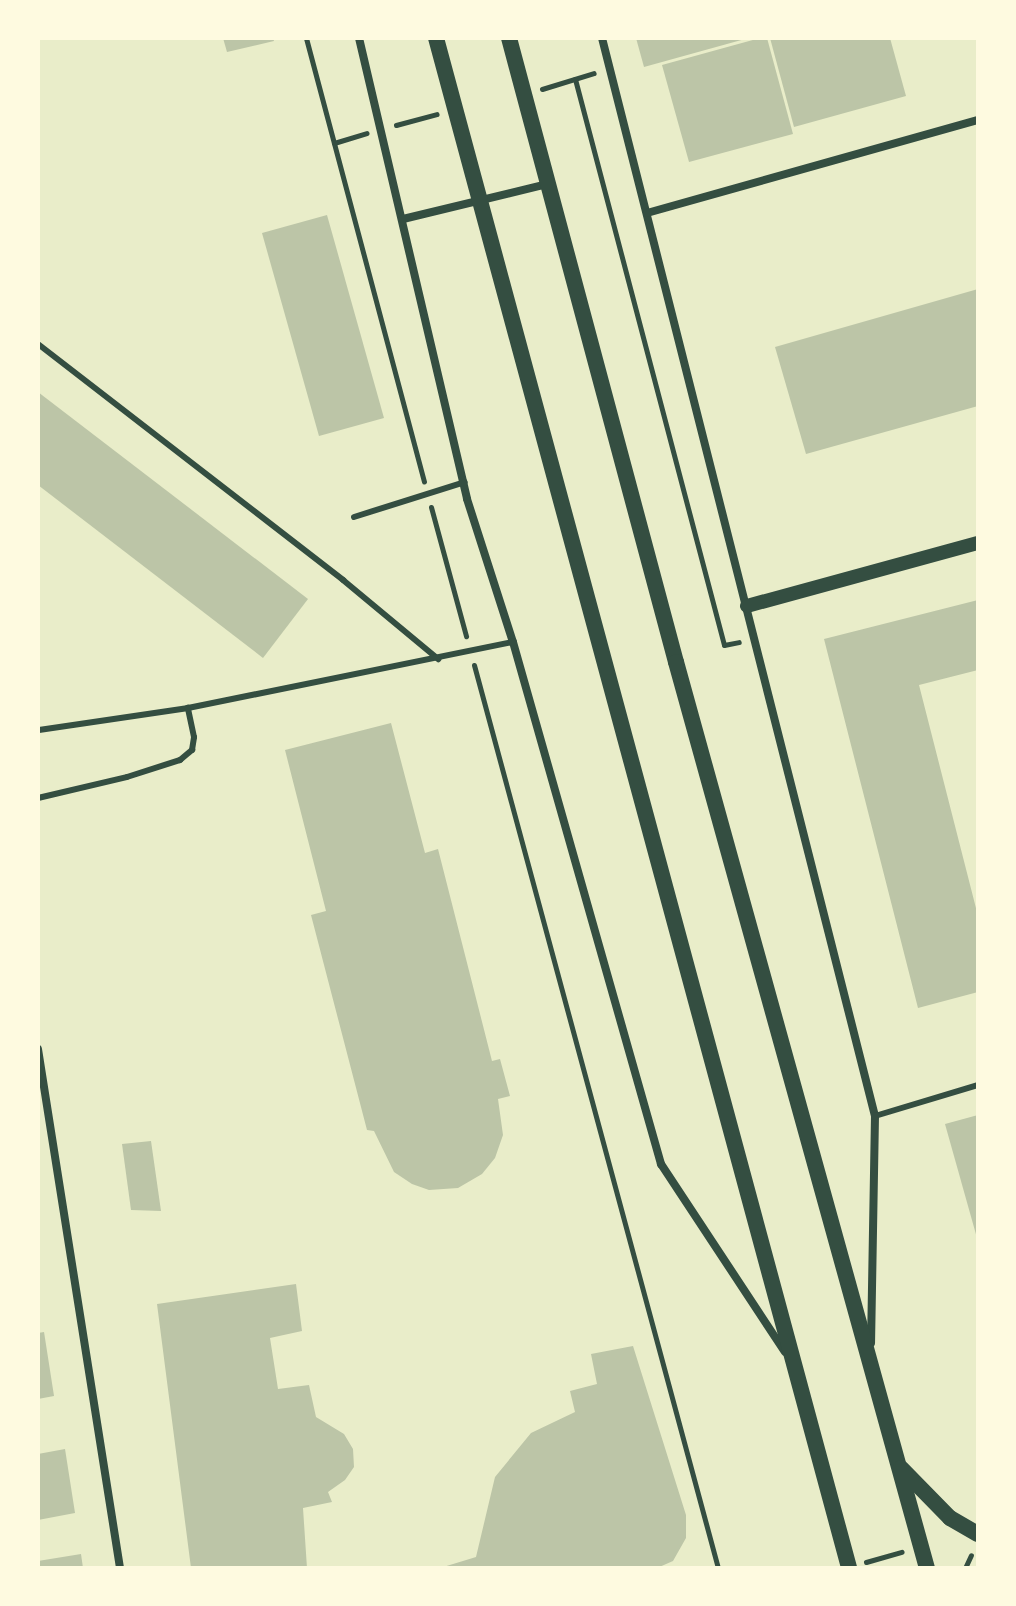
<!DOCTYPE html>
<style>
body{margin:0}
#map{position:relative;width:1016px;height:1606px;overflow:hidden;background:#e9edc9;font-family:"PT Sans",sans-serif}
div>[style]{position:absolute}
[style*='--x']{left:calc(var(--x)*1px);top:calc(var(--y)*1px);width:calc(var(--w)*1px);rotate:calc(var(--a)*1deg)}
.building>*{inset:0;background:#bcc5a7}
.path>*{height:5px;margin:-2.5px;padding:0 2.5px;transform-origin:2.5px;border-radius:2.5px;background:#344e41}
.service>*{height:6px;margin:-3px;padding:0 3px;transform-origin:3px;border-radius:3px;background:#344e41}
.minor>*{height:8px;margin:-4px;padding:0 4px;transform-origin:4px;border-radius:4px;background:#344e41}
.tertiary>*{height:14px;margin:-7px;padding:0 7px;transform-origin:7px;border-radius:7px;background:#344e41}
.secondary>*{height:16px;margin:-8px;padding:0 8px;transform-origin:8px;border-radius:8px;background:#344e41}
span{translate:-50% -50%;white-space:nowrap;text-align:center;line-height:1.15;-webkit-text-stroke:7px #fefae0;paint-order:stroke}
.frame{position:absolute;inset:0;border:40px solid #fefae0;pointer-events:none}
</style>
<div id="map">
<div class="building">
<i style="clip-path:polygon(223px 38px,273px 38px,274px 41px,227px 52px)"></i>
<i style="clip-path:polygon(636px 38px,745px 38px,745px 39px,644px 67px)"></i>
<i style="clip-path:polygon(760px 38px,767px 38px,793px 134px,689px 162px,662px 65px)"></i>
<i style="clip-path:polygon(770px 38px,890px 38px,906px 96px,794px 127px)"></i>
<i style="clip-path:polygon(327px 215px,384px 418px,319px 436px,262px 233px)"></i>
<i style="clip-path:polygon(978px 289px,978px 406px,806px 454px,775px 347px)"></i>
<i style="clip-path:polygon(38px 392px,308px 599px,263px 658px,38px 485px)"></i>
<i style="clip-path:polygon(978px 600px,978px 670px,919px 685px,978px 916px,978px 992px,918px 1008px,824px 639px)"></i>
<i style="clip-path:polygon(391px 723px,425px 853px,438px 849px,492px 1061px,500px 1059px,510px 1096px,498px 1099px,503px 1135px,495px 1158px,482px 1174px,458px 1188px,429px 1190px,412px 1184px,394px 1172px,374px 1131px,367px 1130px,311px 915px,326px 911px,285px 750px)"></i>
<i style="clip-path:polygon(978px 1115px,978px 1238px,977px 1238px,945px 1124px)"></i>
<i style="clip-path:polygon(151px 1141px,161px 1211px,131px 1210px,122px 1144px)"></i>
<i style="clip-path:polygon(296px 1284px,302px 1331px,270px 1338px,278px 1389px,309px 1385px,316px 1417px,344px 1434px,353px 1449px,354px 1467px,345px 1480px,328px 1492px,332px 1502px,303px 1508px,307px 1568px,191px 1568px,157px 1304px)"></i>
<i style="clip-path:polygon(44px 1332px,54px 1396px,38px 1399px,38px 1333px)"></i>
<i style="clip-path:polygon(633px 1346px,686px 1515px,686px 1538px,673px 1561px,657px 1568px,440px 1568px,476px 1557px,495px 1477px,531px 1433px,575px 1412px,570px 1391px,597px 1384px,591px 1354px)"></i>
<i style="clip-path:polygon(65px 1449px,75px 1513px,38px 1520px,38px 1454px)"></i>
<i style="clip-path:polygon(81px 1554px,83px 1568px,38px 1568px,38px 1561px)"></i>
</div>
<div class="path">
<i style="--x:306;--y:38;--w:459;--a:75.1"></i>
<i style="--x:575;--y:79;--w:585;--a:75.25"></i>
<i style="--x:724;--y:645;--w:15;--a:-11"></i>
<i style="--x:542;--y:89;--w:54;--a:-17.1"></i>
<i style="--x:396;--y:125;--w:42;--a:-15"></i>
<i style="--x:334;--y:143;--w:34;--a:-17"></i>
<i style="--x:431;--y:507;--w:134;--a:74.8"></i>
<i style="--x:474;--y:665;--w:935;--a:74.88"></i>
<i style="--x:866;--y:1562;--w:37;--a:-16"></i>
<i style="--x:965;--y:1568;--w:14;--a:-65"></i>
</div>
<div class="service">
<i style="--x:38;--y:344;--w:386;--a:37.7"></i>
<i style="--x:343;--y:580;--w:124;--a:39.7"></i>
<i style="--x:354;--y:517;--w:116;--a:-17.5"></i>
<i style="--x:39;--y:730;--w:151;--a:-8.4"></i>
<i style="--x:188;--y:708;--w:332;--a:-11.5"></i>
<i style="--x:38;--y:798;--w:91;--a:-13.3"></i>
<i style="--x:127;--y:777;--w:56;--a:-17.8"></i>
<i style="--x:180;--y:760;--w:16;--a:-40"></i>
<i style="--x:192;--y:750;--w:13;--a:-81"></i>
<i style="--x:194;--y:737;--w:30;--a:-102"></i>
<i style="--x:875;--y:1116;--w:108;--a:-16.8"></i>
</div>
<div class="minor">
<i style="--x:359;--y:38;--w:473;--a:76.8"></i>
<i style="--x:467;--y:499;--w:150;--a:72.2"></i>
<i style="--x:513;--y:642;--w:543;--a:74.17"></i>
<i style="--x:661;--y:1164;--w:225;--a:56.6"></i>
<i style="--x:602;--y:38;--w:1112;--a:75.79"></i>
<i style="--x:875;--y:1116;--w:227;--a:91"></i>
<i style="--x:647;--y:213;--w:344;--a:-15.7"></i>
<i style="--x:403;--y:219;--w:149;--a:-13.6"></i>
<i style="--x:38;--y:1049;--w:525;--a:81.02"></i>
</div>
<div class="tertiary">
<i style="--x:747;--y:606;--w:239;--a:-15.3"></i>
</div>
<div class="secondary">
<i style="--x:436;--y:38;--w:1585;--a:74.89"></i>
<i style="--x:509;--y:38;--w:646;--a:75.02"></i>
<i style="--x:676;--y:662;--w:940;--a:74.52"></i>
<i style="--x:901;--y:1468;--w:70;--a:45.6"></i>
<i style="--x:950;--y:1518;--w:32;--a:30"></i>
</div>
<div class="frame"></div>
</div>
